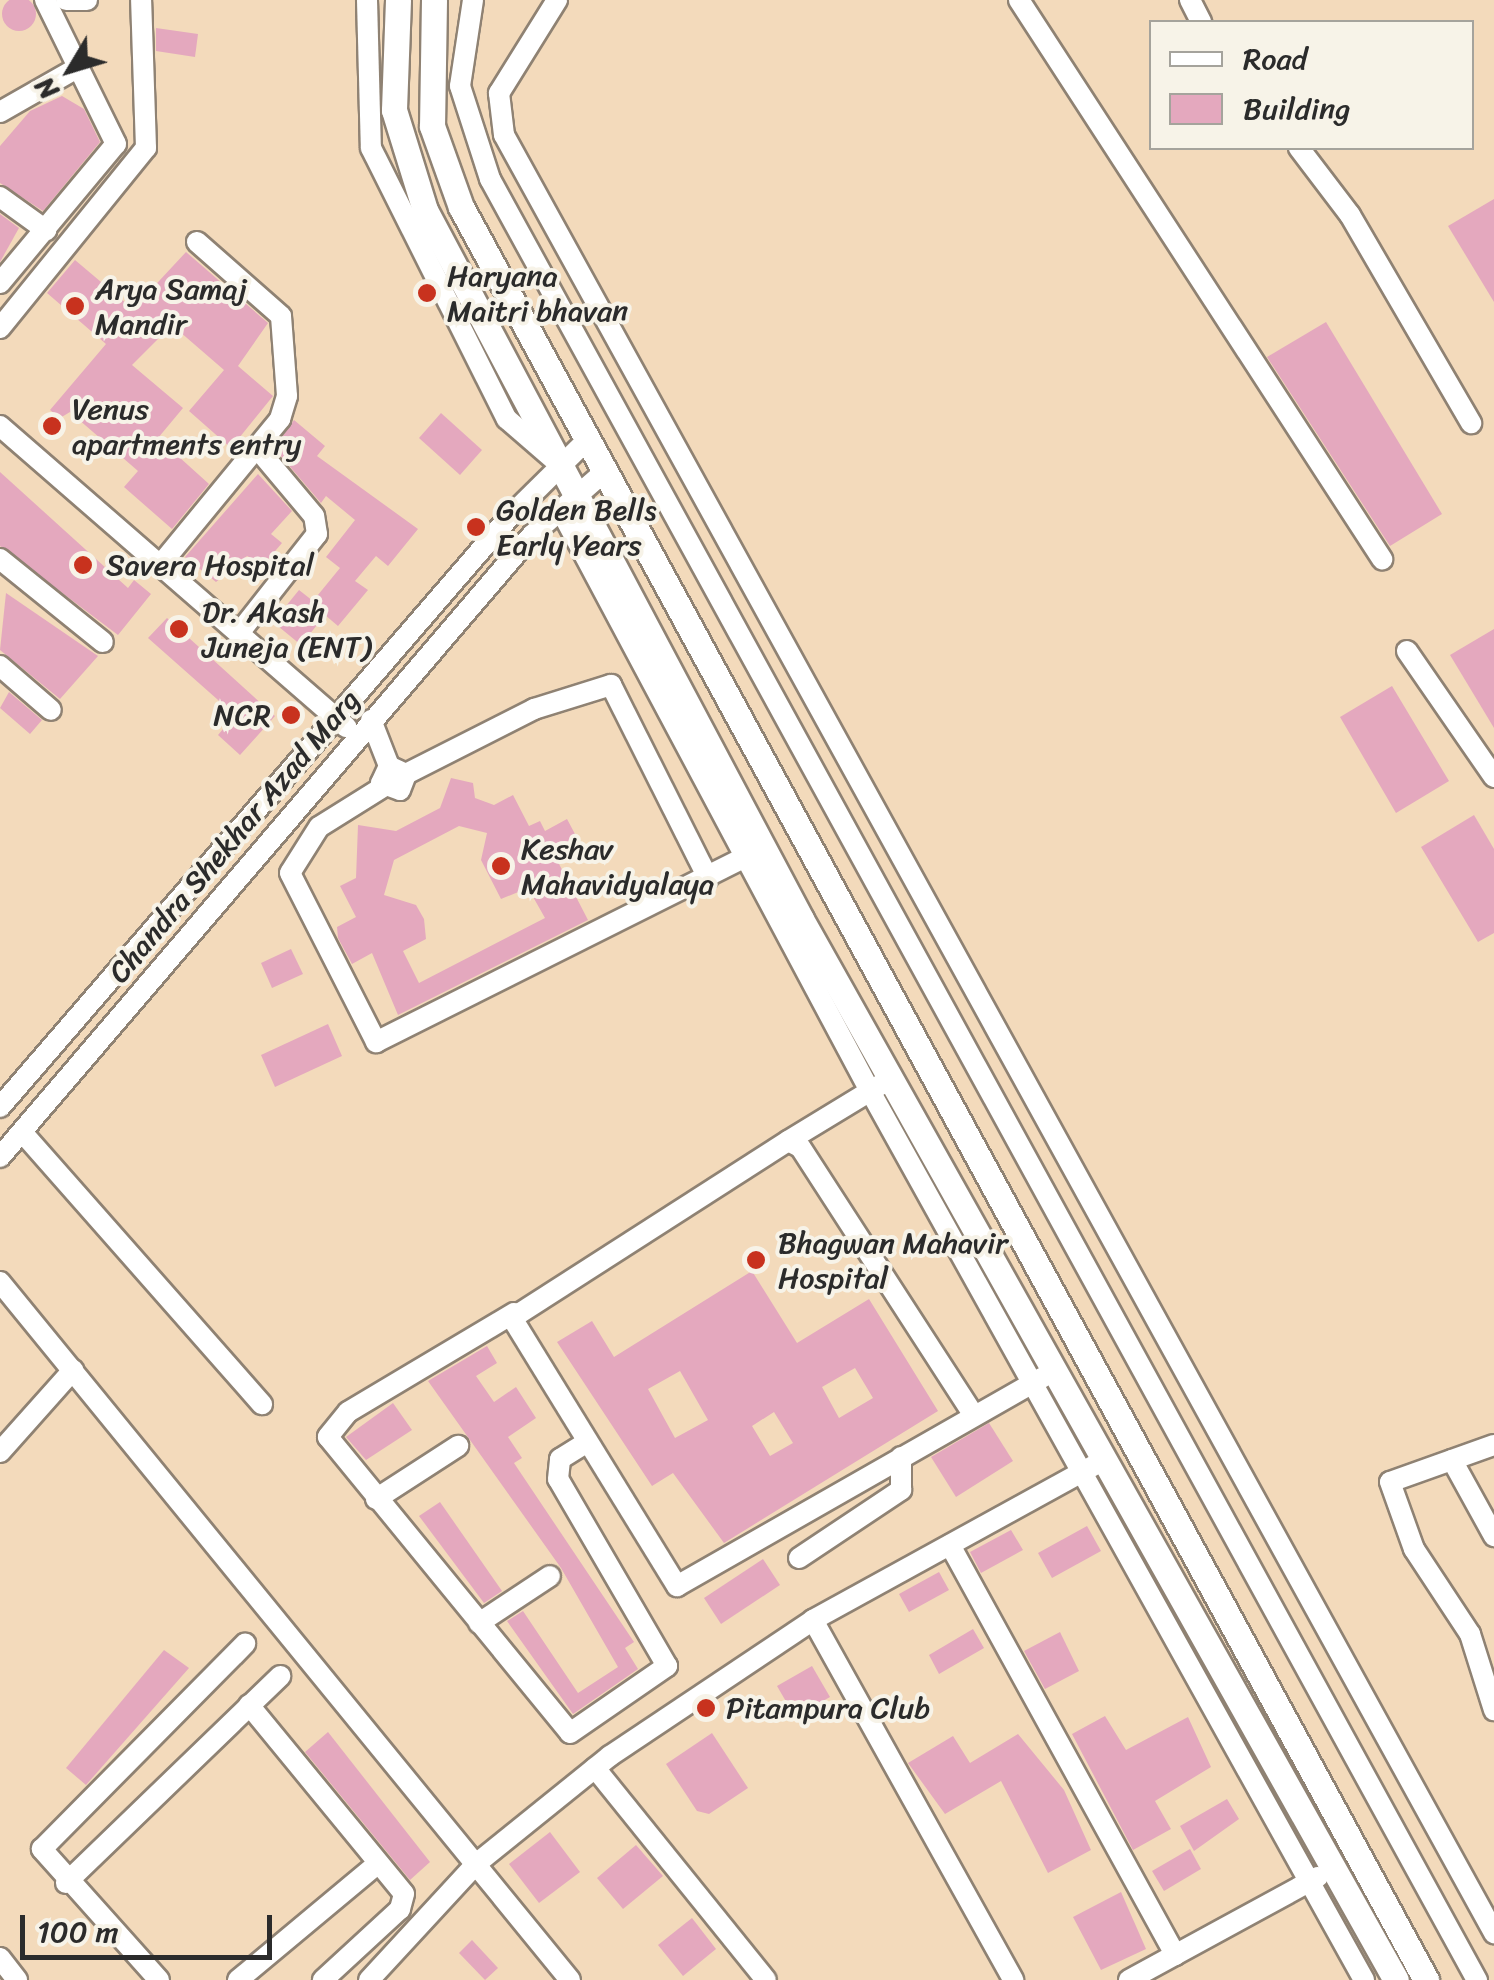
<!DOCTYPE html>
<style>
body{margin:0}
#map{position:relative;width:1494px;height:1980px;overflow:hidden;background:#f3dabb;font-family:Sriracha,sans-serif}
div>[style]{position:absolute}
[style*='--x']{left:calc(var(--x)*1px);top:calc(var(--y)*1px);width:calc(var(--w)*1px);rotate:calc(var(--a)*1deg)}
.building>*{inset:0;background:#e4a8be}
.round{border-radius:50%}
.roads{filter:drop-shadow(2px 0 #8f8273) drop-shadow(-2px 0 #8f8273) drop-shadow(0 2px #8f8273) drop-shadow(0 -2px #8f8273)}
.minor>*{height:20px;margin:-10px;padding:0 10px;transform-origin:10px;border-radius:10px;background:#fff}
.major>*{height:25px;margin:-12.5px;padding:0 12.5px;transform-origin:12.5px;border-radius:12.5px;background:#fff}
.dots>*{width:28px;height:28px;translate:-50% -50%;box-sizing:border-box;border:5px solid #f7f3e8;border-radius:50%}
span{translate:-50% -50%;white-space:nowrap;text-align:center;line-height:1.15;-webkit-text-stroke:8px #f7f3e8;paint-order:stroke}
.poi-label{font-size:30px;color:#2b2b2b}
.left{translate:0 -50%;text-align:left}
.right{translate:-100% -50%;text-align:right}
.street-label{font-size:30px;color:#2b2b2b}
.legend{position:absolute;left:1149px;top:20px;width:325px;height:130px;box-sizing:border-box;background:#f7f3e8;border:2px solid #a5a39c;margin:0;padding:12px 18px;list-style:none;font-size:30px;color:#2b2b2b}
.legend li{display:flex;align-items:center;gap:20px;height:50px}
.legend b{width:50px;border:2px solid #a5a39c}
.north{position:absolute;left:20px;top:20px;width:100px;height:100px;-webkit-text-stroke:8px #f7f3e8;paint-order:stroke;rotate:232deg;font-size:28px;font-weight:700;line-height:40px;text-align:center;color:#2b2b2b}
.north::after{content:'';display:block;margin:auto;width:35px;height:45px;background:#2b2b2b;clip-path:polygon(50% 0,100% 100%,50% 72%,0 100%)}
.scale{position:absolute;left:20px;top:1915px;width:252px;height:45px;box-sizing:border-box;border:5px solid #2b2b2b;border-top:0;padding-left:12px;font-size:30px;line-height:35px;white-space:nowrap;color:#2b2b2b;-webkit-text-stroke:8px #f7f3e8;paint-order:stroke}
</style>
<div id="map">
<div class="building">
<i class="round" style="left:2px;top:-3px;width:34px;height:34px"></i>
<i style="clip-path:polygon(156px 28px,198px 34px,195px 57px,156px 51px)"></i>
<i style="clip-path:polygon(62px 96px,84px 109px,100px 142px,43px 211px,0 183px,0 146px,30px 111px)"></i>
<i style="clip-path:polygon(1494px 199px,1494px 302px,1448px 226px)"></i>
<i style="clip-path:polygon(0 214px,19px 228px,0 262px)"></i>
<i style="clip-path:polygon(186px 252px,268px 323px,238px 366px,273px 396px,231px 448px,189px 411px,224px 370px,172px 325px,132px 365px,183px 408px,158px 438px,209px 484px,172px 529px,124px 487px,138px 471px,70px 412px,60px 418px,50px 410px,106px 344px,47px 293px,75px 260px,133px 309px)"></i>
<i style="clip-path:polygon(1326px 322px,1442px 514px,1390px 546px,1267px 357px)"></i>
<i style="clip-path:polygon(441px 413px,482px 450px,460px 475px,419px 438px)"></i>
<i style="clip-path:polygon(294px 420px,325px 446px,317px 456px,418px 529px,388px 566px,376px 556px,355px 581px,368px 590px,338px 626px,325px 615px,301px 645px,273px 622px,299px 590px,313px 601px,340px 568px,326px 557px,355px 520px,326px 496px,321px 503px,274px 448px)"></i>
<i style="clip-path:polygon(0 472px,128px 588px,134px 580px,151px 594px,118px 635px,0 546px)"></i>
<i style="clip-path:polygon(258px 474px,292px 511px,271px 534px,282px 543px,264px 564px,247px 556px,216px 582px,185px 557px)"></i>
<i style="clip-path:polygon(6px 593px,98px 656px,60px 699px,0 650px)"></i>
<i style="clip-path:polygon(167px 618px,275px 716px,240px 755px,218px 735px,235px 715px,148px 638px)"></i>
<i style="clip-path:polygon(1494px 629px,1494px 728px,1450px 655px)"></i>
<i style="clip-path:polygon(1392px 686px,1449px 781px,1396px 813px,1340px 717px)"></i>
<i style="clip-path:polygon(9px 692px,42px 720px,30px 734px,0 708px)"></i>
<i style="clip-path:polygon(evenodd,451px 778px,473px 783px,475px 798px,494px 805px,513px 795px,529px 826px,540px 821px,545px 831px,567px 819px,583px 849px,558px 862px,588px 920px,398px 1015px,372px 953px,352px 964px,338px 938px,337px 927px,356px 917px,340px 886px,356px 878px,358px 825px,396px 831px,440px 808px,451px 778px,459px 826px,487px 833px,481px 860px,501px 899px,528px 888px,545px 918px,419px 983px,403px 951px,426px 939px,424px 919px,416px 905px,384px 895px,394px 860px,459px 826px)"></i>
<i style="clip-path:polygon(1474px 815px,1494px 849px,1494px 933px,1478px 942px,1421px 847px)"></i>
<i style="clip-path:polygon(291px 949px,303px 974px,272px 988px,261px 963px)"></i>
<i style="clip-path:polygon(328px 1024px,342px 1056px,275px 1087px,261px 1055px)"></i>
<i style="clip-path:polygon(evenodd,752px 1271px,797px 1343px,869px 1299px,938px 1411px,724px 1543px,673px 1473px,652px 1486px,557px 1342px,592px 1321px,614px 1357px,752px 1271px,855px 1368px,873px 1398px,839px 1418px,822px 1387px,855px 1368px,752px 1271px,680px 1371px,708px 1420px,675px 1438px,648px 1389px,680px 1371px,752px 1271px,774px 1412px,793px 1443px,770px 1456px,752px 1426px,774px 1412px)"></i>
<i style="clip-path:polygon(487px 1346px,497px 1363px,476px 1376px,494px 1402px,516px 1387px,536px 1418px,508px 1437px,522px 1458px,514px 1463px,634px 1642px,625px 1648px,638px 1669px,573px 1714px,507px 1621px,523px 1611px,578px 1693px,618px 1667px,561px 1568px,428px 1381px)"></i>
<i style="clip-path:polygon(393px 1403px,412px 1430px,366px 1460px,346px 1437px)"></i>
<i style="clip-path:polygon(989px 1423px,1013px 1461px,956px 1497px,931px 1457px)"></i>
<i style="clip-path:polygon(440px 1502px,502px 1591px,484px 1603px,419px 1516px)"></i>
<i style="clip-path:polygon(1087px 1526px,1101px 1551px,1052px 1578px,1038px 1553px)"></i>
<i style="clip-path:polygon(1011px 1530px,1023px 1550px,981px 1573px,970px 1552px)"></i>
<i style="clip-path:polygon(763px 1559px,780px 1585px,721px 1624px,704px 1598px)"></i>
<i style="clip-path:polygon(939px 1572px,949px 1590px,909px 1612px,899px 1594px)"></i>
<i style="clip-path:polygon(973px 1629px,984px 1648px,939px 1674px,929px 1655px)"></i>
<i style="clip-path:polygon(1060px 1632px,1079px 1671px,1045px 1689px,1024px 1651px)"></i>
<i style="clip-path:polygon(164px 1650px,189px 1668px,86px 1785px,66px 1768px)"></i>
<i style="clip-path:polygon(812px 1666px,830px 1697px,795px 1717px,777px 1686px)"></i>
<i style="clip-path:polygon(1105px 1716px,1126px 1750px,1188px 1717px,1211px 1767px,1155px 1801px,1171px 1829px,1133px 1850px,1072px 1734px)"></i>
<i style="clip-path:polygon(328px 1732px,430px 1862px,410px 1880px,305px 1752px)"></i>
<i style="clip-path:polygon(712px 1733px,748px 1788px,709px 1814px,697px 1811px,666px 1764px)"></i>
<i style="clip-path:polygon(1018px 1734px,1064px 1790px,1091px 1850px,1048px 1873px,1001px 1781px,945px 1814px,908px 1763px,953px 1736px,970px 1763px)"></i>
<i style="clip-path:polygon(1227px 1799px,1239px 1819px,1194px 1851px,1180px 1826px)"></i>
<i style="clip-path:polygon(550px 1832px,580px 1872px,539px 1903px,509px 1864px)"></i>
<i style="clip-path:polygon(636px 1845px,663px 1876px,623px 1909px,597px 1878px)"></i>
<i style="clip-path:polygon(1190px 1849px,1201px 1869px,1164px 1891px,1152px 1871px)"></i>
<i style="clip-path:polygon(1121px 1892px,1146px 1949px,1101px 1970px,1073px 1917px)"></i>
<i style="clip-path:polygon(692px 1918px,716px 1949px,683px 1976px,658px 1945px)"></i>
<i style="clip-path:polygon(472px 1940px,498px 1968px,485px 1980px,459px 1953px)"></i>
</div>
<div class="roads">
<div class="minor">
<i style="--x:66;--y:0;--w:21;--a:0"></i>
<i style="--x:367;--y:0;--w:148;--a:88.5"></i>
<i style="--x:371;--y:148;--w:303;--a:63.4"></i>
<i style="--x:507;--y:419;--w:69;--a:40.9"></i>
<i style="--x:473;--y:0;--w:87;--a:98.6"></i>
<i style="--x:460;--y:86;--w:98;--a:72.1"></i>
<i style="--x:490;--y:179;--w:2054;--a:61.28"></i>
<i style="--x:557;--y:0;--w:110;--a:121.9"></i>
<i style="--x:499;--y:93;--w:42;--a:83.2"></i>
<i style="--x:504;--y:135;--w:2053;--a:61.16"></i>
<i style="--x:1019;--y:0;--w:667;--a:57"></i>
<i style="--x:1190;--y:0;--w:25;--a:63"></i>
<i style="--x:0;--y:112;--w:91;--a:-29.7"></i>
<i style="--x:1299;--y:148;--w:84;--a:52.7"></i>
<i style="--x:1350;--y:215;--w:241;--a:59.8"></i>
<i style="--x:0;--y:197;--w:57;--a:35.7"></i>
<i style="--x:0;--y:283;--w:181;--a:-50.2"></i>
<i style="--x:116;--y:144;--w:161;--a:-116.2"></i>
<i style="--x:0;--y:328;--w:232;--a:-51"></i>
<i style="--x:146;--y:148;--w:148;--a:-91.9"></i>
<i style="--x:0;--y:426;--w:459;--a:41"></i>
<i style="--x:560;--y:509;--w:659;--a:61.96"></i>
<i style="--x:870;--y:1091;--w:1017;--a:60.94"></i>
<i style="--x:0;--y:559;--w:132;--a:38.9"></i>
<i style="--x:161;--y:564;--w:188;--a:-50.6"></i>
<i style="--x:280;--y:419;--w:24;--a:-73"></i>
<i style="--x:287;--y:396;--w:80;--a:-94.3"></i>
<i style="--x:281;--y:316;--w:112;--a:-138.6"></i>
<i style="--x:239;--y:633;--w:126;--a:-51.8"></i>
<i style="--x:317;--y:534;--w:18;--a:-99"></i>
<i style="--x:314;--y:516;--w:90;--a:-130"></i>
<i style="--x:1407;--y:651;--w:153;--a:55.4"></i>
<i style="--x:0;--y:666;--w:67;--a:40.8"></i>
<i style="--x:371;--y:720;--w:49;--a:68.6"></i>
<i style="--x:406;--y:774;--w:19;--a:-155"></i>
<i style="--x:389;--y:766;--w:19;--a:115"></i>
<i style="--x:381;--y:783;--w:20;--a:20"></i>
<i style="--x:400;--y:790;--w:17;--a:-69"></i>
<i style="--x:406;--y:774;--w:144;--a:-26.9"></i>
<i style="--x:534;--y:709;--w:81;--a:-17.3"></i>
<i style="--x:611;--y:685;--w:216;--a:63.3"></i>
<i style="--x:383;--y:787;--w:75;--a:148"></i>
<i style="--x:319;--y:827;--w:54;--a:122.2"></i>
<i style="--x:290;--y:873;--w:190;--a:63"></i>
<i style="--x:376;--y:1042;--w:426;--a:-26.6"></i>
<i style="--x:0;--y:1107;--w:782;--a:-49.2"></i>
<i style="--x:511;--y:515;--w:105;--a:-44.6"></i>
<i style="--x:22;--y:1132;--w:363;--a:48.6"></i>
<i style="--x:788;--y:1141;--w:108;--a:-31.3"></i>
<i style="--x:0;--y:1157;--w:818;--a:-49.46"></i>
<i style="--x:532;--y:535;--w:94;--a:-41.1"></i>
<i style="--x:0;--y:1282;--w:901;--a:50.76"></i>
<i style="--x:514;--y:1313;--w:193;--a:149.2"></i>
<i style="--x:348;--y:1412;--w:32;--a:129"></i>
<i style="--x:328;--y:1437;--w:382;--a:50.7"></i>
<i style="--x:570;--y:1733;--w:118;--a:-34.6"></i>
<i style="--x:667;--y:1666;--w:216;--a:-120.2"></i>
<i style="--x:558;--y:1479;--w:20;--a:-84"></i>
<i style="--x:560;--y:1459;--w:28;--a:-32"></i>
<i style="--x:973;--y:1414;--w:318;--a:-122.9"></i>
<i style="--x:800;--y:1147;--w:13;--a:-153"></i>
<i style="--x:788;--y:1141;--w:328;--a:147.3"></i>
<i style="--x:512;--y:1318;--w:315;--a:58.4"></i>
<i style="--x:677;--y:1586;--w:421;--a:-29.7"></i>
<i style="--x:1494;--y:1445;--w:110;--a:160.4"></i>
<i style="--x:1390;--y:1482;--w:71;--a:70.3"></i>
<i style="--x:1414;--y:1549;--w:102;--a:56.6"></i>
<i style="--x:1470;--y:1634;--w:80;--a:72.5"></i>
<i style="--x:0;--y:1452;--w:110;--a:-48.3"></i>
<i style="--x:1452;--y:1460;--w:87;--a:61.1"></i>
<i style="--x:376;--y:1499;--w:98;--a:-32.9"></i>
<i style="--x:950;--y:1545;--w:468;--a:61.2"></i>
<i style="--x:799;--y:1558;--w:123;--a:-33.7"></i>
<i style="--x:901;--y:1490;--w:33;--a:-90"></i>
<i style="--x:813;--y:1620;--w:412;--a:60.9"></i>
<i style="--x:479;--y:1623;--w:85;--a:-33.5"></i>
<i style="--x:249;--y:1705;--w:244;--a:50.6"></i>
<i style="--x:404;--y:1894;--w:16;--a:105"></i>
<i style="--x:400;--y:1909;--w:105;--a:137.3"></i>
<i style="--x:595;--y:1768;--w:272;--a:51.1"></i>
<i style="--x:66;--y:1883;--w:298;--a:-44"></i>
<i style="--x:0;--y:1958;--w:28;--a:52"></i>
<i style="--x:159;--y:1980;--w:176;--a:-131.8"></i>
<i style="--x:42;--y:1849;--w:289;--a:-45.3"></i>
<i style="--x:238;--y:1980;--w:181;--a:-39.8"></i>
<i style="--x:369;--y:1980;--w:158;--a:-47.3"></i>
<i style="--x:476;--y:1864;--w:172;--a:-38.9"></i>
<i style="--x:610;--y:1756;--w:244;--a:-33.8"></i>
<i style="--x:813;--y:1620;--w:324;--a:-28.8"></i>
<i style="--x:1129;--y:1980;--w:215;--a:-28.6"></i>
</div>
<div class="major">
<i style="--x:398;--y:0;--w:110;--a:92.1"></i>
<i style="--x:394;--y:110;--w:105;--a:72.8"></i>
<i style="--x:425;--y:210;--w:803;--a:62.06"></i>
<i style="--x:801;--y:919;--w:1216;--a:60.72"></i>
<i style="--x:434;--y:0;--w:126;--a:90.9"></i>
<i style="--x:432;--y:126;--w:86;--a:70.3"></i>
<i style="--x:461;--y:207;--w:2019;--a:61.44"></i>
</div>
</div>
<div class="dots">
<i style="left:427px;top:293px;background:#c8321e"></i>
<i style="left:75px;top:306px;background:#c8321e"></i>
<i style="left:52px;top:426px;background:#c8321e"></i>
<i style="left:476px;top:527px;background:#c8321e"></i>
<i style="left:83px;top:565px;background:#c8321e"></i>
<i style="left:179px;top:629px;background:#c8321e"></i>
<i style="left:291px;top:715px;background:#c8321e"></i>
<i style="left:501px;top:866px;background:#c8321e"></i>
<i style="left:756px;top:1260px;background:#c8321e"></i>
<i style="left:706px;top:1708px;background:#c8321e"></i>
</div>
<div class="poi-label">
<span class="left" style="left:447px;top:293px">Haryana<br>Maitri bhavan</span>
<span class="left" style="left:95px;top:306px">Arya Samaj<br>Mandir</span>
<span class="left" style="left:72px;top:426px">Venus<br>apartments entry</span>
<span class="left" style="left:496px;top:527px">Golden Bells<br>Early Years</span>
<span class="left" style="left:106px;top:565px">Savera Hospital</span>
<span class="left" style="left:202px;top:629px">Dr. Akash<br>Juneja (ENT)</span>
<span class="right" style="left:271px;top:715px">NCR</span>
<span class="left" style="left:521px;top:866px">Keshav<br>Mahavidyalaya</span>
<span class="left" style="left:778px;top:1260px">Bhagwan Mahavir<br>Hospital</span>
<span class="left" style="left:726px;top:1708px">Pitampura Club</span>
</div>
<div class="street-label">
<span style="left:234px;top:836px;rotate:-50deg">Chandra Shekhar Azad Marg</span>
</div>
<ul class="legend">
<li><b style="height:12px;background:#fff"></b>Road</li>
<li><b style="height:28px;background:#e4a8be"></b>Building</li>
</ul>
<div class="north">N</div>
<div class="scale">100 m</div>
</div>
